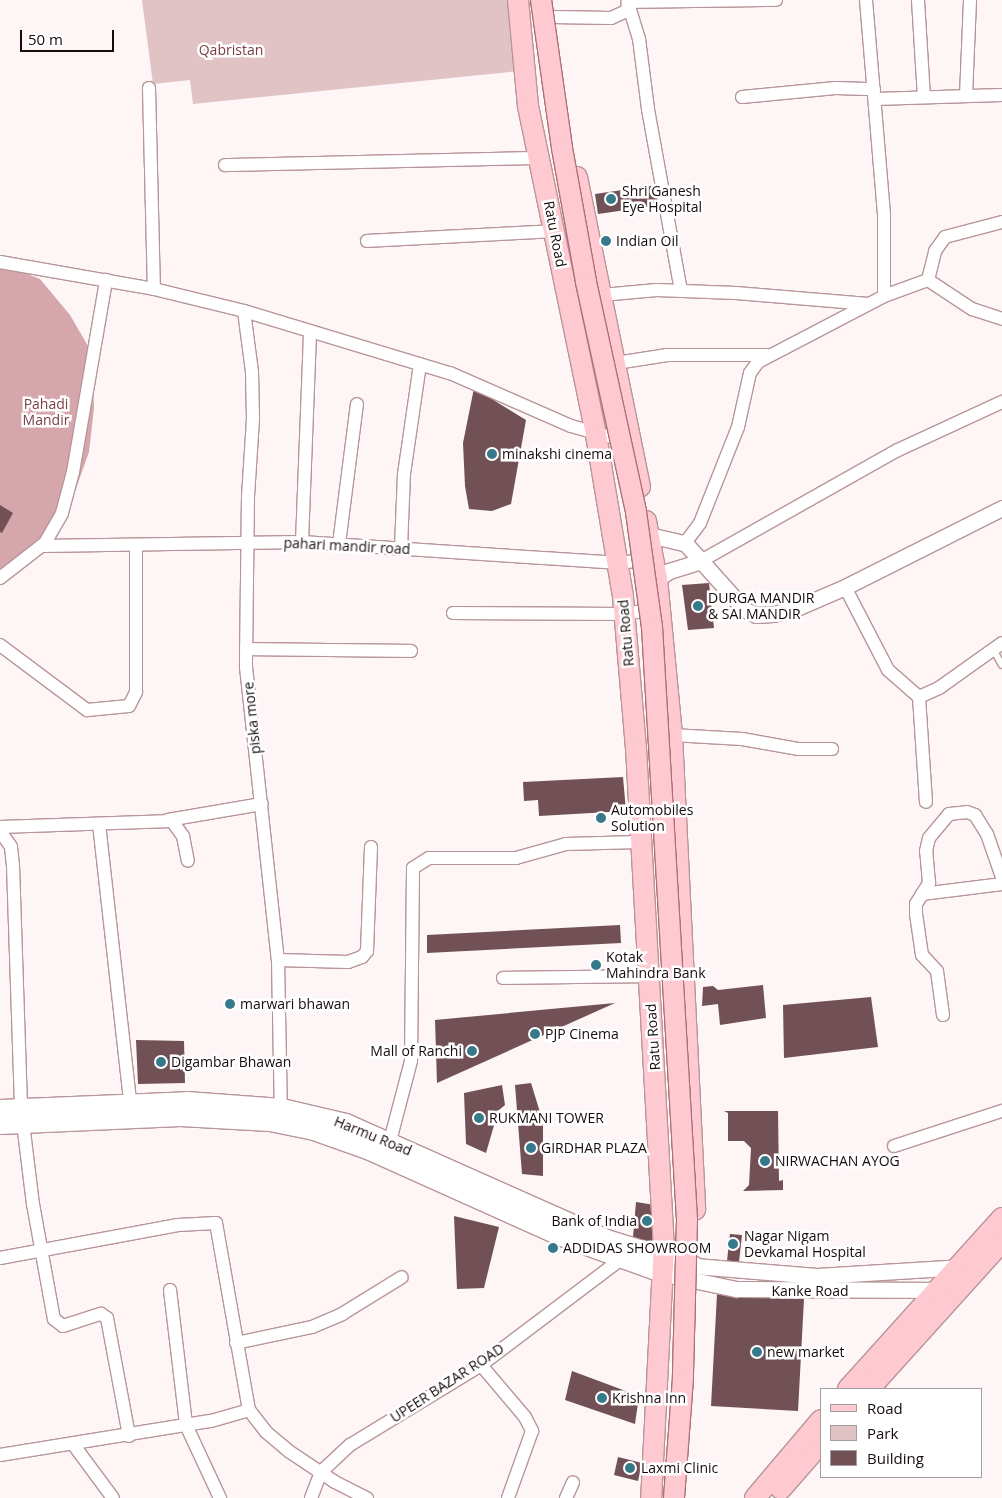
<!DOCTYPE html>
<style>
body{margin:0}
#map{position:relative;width:1002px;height:1498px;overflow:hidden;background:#fdf5f6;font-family:"Open Sans",sans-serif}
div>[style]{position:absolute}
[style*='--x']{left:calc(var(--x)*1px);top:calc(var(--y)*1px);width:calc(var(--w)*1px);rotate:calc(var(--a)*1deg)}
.green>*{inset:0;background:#e1c2c5}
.forest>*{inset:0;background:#d5a7ac}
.building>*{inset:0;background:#715155}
.roads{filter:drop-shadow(1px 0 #b89598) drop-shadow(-1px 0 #b89598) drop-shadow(0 1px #b89598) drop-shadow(0 -1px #b89598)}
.service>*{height:6px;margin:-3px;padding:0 3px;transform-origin:3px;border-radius:3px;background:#fff}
.minor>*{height:12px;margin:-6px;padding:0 6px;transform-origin:6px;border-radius:6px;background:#fff}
.tertiary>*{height:15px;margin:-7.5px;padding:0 7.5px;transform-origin:7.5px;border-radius:7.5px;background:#fff}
.secondary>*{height:18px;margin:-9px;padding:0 9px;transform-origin:9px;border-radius:9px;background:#fff}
.primary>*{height:20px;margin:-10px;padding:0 10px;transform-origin:10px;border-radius:10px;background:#fec9d0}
.bridges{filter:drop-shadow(1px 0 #ad6f77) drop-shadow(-1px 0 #ad6f77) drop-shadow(0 1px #ad6f77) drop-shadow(0 -1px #ad6f77)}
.primary-bridge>*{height:20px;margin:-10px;padding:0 10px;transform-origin:10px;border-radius:10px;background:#fec9d0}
.dots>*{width:14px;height:14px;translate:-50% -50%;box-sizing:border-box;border:2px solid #fff;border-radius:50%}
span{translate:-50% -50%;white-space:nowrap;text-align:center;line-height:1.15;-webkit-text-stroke:5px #fff;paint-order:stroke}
.park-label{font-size:14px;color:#7a3e47}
.poi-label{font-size:14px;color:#170b0c}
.left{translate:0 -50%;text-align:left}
.right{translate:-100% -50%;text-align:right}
.street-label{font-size:14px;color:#170b0c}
.legend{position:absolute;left:820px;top:1388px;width:162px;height:90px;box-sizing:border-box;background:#fff;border:1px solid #a29d9e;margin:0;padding:6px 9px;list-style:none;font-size:15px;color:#170b0c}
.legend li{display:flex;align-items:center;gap:10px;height:25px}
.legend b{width:25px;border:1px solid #a29d9e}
.scale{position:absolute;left:20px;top:30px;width:94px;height:22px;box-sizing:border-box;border:2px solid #170b0c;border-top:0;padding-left:6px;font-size:15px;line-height:18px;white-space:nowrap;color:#170b0c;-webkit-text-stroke:4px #fff;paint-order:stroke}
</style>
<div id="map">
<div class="green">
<i style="clip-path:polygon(142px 0,512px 0,519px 71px,193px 104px,190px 80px,153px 84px)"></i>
</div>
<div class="forest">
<i style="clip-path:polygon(0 263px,40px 279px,70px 315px,92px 353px,94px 408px,89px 452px,73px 497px,52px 537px,0 570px)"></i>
</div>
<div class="building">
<i style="clip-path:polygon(657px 185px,660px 205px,598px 214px,595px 194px)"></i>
<i style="clip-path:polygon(474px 388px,526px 420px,511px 504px,492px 511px,469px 509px,465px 486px,463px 443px)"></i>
<i style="clip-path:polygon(0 505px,13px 513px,2px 533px,0 532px)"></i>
<i style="clip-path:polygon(709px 583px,714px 628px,688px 630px,682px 585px)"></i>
<i style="clip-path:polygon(623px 777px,626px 811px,539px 816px,538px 800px,524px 801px,523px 782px)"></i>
<i style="clip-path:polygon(620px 925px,621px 943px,427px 953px,427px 935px)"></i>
<i style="clip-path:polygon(763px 985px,766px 1018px,720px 1025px,718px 1004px,702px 1006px,703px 987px,713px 986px,718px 990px)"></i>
<i style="clip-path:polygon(871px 997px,878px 1047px,784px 1058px,783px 1005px)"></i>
<i style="clip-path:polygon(615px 1003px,437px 1083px,435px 1020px)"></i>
<i style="clip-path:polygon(136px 1040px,184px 1041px,185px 1083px,138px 1084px)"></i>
<i style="clip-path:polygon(531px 1083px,543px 1122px,543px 1176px,522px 1174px,515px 1085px)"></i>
<i style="clip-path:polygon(502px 1085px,505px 1105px,493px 1115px,495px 1122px,486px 1153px,466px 1144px,464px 1093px)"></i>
<i style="clip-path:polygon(724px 1111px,778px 1111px,779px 1181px,783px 1180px,783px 1190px,743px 1191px,749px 1185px,751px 1148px,744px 1141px,728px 1141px,728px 1113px)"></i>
<i style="clip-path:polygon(636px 1202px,661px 1206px,658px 1244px,633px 1237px)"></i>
<i style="clip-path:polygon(454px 1216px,499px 1227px,484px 1288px,457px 1289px)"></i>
<i style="clip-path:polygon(730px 1234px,742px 1235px,739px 1262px,727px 1261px)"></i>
<i style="clip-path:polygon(717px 1294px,804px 1299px,798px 1411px,711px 1406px)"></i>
<i style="clip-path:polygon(572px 1371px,639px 1396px,635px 1424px,565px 1400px)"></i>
<i style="clip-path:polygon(618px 1457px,642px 1463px,638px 1481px,614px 1475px)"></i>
</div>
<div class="roads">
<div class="service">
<i style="--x:993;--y:649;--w:18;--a:61"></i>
</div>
<div class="minor">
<i style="--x:866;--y:0;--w:216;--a:85.2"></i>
<i style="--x:884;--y:215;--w:81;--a:90"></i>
<i style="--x:918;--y:0;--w:97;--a:86.5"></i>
<i style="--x:552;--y:17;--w:59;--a:1"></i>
<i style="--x:611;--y:18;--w:17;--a:-24"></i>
<i style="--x:627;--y:11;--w:11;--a:-85"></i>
<i style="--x:149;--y:88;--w:201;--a:88.6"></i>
<i style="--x:966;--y:96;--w:96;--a:-87.6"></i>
<i style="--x:742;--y:97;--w:94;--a:-5.5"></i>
<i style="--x:836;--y:88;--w:38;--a:2"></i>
<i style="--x:875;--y:99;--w:127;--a:-1.8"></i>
<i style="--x:225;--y:165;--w:314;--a:-1.3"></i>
<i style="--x:367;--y:241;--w:188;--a:-3"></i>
<i style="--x:0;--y:262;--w:156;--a:9.9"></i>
<i style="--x:154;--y:289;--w:93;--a:13.7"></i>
<i style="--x:244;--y:311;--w:215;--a:16.8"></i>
<i style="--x:450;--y:373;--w:132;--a:23.7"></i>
<i style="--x:571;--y:426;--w:56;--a:15.5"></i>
<i style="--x:928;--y:280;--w:30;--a:-76"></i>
<i style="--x:935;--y:251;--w:17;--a:-54"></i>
<i style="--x:945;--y:237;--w:59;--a:-14.7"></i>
<i style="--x:681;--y:291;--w:185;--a:-100.3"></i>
<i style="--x:648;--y:109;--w:71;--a:-97.3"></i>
<i style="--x:639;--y:39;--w:39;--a:-107"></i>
<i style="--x:628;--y:2;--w:148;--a:-0.8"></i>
<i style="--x:602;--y:295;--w:55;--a:-5.2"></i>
<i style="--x:657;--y:290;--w:79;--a:2.2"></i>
<i style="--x:736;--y:293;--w:133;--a:4.7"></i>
<i style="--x:244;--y:311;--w:62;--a:82.5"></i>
<i style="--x:252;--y:372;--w:47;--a:88.8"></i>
<i style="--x:253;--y:419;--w:78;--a:93.7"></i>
<i style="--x:248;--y:497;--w:170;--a:90.7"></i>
<i style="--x:246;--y:667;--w:295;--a:83.8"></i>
<i style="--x:278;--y:960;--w:157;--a:88.9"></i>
<i style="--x:616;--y:363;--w:52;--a:-8.9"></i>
<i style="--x:667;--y:355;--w:101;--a:0"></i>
<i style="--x:302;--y:542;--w:211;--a:-87.8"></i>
<i style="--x:685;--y:543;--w:25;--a:-53"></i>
<i style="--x:700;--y:523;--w:103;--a:-68.4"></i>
<i style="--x:738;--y:427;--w:55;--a:-77.5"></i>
<i style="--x:750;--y:373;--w:14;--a:-54"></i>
<i style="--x:758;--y:362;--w:142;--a:-27.6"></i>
<i style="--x:884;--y:296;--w:47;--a:-20"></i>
<i style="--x:928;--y:280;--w:53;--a:33.4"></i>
<i style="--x:972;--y:309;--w:32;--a:18"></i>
<i style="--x:339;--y:544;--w:141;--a:-82.7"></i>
<i style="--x:41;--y:546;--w:261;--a:-0.9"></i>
<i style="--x:302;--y:542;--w:318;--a:3.8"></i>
<i style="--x:619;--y:563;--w:31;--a:-7"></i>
<i style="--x:401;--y:548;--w:74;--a:-87.7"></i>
<i style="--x:404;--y:474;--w:111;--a:-81.7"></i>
<i style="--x:699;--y:562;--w:228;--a:-29.4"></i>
<i style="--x:898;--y:450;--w:115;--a:-24.8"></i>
<i style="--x:0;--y:578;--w:57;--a:-37.9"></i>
<i style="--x:45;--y:543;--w:34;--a:-60"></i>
<i style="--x:62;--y:513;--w:42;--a:-75"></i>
<i style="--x:73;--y:472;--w:195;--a:-80.2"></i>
<i style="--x:845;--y:587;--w:93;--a:62.6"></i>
<i style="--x:888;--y:670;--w:41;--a:41.1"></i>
<i style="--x:919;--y:697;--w:22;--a:-24"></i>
<i style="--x:939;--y:688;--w:77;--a:-35.5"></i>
<i style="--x:453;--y:613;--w:171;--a:0.3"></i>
<i style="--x:624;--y:614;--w:33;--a:-9"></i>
<i style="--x:0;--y:645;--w:109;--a:36.8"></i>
<i style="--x:87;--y:710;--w:42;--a:-5.4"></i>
<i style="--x:129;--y:706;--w:16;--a:-63"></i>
<i style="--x:136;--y:692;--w:145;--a:-90"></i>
<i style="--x:246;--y:649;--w:165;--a:0.7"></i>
<i style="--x:919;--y:697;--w:105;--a:86.2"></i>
<i style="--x:672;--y:735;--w:70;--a:3.3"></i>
<i style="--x:742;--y:739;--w:58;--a:10"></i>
<i style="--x:799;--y:749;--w:33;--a:0"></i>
<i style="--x:168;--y:820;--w:95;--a:-9.7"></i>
<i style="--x:99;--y:824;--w:280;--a:83.6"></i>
<i style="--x:0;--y:827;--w:172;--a:-2"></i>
<i style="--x:172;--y:821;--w:19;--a:54"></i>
<i style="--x:183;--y:836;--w:25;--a:79"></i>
<i style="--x:0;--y:831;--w:19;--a:55"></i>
<i style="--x:11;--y:847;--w:18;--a:84"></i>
<i style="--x:13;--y:865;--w:243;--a:88.1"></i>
<i style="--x:922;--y:894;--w:81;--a:-7.1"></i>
<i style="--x:278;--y:960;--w:70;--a:1.6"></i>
<i style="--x:348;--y:962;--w:15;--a:-20"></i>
<i style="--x:362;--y:957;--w:8;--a:-50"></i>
<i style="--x:367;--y:951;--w:104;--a:-87.8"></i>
<i style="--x:503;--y:978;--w:146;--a:-0.8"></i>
<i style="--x:943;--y:1015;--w:44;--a:-97.8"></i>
<i style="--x:937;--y:971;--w:22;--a:-133"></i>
<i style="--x:922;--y:955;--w:41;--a:-98.3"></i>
<i style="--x:916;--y:914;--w:10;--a:-90"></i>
<i style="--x:916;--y:904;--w:25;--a:-58"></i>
<i style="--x:929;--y:883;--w:32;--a:-95"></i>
<i style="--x:926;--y:851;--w:13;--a:-77"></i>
<i style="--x:929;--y:838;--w:31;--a:-50"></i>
<i style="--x:949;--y:814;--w:18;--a:-6"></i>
<i style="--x:967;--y:812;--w:9;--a:21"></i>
<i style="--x:975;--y:815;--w:22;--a:58"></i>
<i style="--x:987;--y:834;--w:46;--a:70.8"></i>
<i style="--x:23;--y:1123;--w:82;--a:83"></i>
<i style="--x:33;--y:1204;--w:117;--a:79.7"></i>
<i style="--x:54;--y:1319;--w:11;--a:38"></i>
<i style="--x:63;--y:1326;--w:40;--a:-18"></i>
<i style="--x:101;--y:1314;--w:7;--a:34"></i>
<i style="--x:107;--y:1318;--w:120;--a:79.4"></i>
<i style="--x:390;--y:1141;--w:83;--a:-75.3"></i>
<i style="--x:411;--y:1061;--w:193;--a:-89.4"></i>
<i style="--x:413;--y:868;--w:19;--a:-32"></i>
<i style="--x:429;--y:858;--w:87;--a:0"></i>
<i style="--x:516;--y:858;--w:52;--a:-15.6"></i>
<i style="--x:566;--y:844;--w:73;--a:-1.6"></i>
<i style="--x:894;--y:1146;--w:114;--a:-18"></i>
<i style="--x:0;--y:1258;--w:181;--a:-10.5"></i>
<i style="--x:178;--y:1225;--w:38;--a:-3"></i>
<i style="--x:216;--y:1223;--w:190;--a:80"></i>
<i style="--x:249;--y:1410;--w:28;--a:52"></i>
<i style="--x:266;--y:1432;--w:31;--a:40"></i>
<i style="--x:290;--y:1452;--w:54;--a:33.7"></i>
<i style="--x:335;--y:1482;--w:36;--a:27"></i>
<i style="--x:170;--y:1290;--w:136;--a:83.2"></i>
<i style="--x:186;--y:1425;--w:81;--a:65"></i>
<i style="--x:236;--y:1343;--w:78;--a:-11.9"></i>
<i style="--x:312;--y:1327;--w:33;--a:-23"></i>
<i style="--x:342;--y:1314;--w:70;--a:-31.7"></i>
<i style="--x:481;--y:1365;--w:68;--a:49.8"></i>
<i style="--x:525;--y:1417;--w:16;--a:63"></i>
<i style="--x:532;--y:1431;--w:71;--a:109.7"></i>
<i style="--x:73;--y:1444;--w:67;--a:53.5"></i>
<i style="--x:0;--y:1455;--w:214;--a:-9.2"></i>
<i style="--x:211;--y:1421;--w:40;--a:-16"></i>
<i style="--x:311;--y:1498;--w:28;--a:-69"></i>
<i style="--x:321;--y:1472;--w:40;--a:-43"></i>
<i style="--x:350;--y:1445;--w:153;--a:-31.4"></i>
<i style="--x:481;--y:1365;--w:174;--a:-37.1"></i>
<i style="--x:566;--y:1498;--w:17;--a:-66"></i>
</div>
<div class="tertiary">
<i style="--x:649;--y:535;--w:37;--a:13"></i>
<i style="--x:685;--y:543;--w:90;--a:48.2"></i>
<i style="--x:745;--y:610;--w:12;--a:24"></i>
<i style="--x:756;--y:615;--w:17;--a:-3"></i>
<i style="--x:773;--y:614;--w:22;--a:-13"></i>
<i style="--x:794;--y:609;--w:56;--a:-23.3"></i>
<i style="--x:845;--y:587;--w:176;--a:-26.7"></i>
<i style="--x:657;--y:579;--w:14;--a:-34"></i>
<i style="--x:669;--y:571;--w:31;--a:-17"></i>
<i style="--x:695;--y:1266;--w:122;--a:4.7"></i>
<i style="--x:817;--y:1276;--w:146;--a:-3.5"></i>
<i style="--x:664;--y:1274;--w:74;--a:11.8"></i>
<i style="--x:736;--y:1289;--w:208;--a:0.3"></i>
</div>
<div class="secondary">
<i style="--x:0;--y:1109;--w:187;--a:-2.4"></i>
<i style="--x:187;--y:1101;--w:95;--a:4.2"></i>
<i style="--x:282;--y:1108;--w:66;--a:13.2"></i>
<i style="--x:346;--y:1123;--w:286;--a:24"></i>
<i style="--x:607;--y:1239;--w:92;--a:17.1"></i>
<i style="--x:0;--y:1125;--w:181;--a:-2.5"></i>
<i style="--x:181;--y:1117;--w:89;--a:3.2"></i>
<i style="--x:270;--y:1122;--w:45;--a:11.6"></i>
<i style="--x:314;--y:1131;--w:59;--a:19.7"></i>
<i style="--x:370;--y:1151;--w:207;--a:24.2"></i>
<i style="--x:559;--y:1236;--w:112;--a:19.9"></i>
</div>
<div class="primary">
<i style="--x:518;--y:0;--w:106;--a:84.6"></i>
<i style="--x:528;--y:106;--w:336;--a:78.3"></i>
<i style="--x:596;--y:435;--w:164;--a:80.5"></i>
<i style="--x:623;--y:597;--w:152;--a:85.1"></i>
<i style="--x:636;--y:748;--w:498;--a:86.8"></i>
<i style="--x:664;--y:1245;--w:253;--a:92.9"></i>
<i style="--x:577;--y:177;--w:316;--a:78.5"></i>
<i style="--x:646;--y:521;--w:59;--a:79.3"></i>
<i style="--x:657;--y:579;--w:157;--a:84.5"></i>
<i style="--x:672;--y:735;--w:475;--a:87.2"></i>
<i style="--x:848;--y:1389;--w:230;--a:-48"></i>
<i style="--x:869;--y:1389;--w:198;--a:-47.9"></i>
<i style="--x:781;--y:1489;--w:61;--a:-49"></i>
<i style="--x:755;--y:1498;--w:102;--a:-49.8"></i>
</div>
</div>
<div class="bridges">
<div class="primary-bridge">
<i style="--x:541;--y:0;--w:149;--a:81.9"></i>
<i style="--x:562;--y:148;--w:136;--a:79.8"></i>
<i style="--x:586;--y:282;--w:235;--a:77.7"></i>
<i style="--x:636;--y:512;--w:116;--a:82.1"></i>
<i style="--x:652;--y:627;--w:594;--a:86.62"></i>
<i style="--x:687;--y:1220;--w:158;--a:91.5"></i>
<i style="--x:683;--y:1378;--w:120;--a:94.3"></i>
</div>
</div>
<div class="dots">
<i style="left:611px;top:199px;background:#36798a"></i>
<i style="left:606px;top:241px;background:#36798a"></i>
<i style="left:492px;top:454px;background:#36798a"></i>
<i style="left:698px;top:606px;background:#36798a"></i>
<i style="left:601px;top:818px;background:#36798a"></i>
<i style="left:596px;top:965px;background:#36798a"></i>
<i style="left:230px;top:1004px;background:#36798a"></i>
<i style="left:535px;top:1034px;background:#36798a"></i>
<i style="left:472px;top:1051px;background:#36798a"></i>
<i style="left:161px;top:1062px;background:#36798a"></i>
<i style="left:479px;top:1118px;background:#36798a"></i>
<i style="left:531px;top:1148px;background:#36798a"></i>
<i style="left:765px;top:1161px;background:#36798a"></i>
<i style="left:647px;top:1221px;background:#36798a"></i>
<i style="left:733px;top:1244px;background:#36798a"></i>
<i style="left:553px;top:1248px;background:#36798a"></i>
<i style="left:757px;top:1352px;background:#36798a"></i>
<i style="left:602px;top:1398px;background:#36798a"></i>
<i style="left:630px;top:1468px;background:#36798a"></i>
</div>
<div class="park-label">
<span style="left:231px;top:50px">Qabristan</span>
<span style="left:46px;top:412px">Pahadi<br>Mandir</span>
</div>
<div class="poi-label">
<span class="left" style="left:622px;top:199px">Shri Ganesh<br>Eye Hospital</span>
<span class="left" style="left:616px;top:241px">Indian Oil</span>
<span class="left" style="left:502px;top:454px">minakshi cinema</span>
<span class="left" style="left:708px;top:606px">DURGA MANDIR<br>&amp; SAI MANDIR</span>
<span class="left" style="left:611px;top:818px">Automobiles<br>Solution</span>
<span class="left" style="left:606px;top:965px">Kotak<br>Mahindra Bank</span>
<span class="left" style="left:240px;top:1004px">marwari bhawan</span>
<span class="left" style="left:545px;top:1034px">PJP Cinema</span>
<span class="right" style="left:462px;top:1051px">Mall of Ranchi</span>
<span class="left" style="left:171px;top:1062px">Digambar Bhawan</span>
<span class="left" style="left:489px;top:1118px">RUKMANI TOWER</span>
<span class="left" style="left:541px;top:1148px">GIRDHAR PLAZA</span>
<span class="left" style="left:775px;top:1161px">NIRWACHAN AYOG</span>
<span class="right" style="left:637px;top:1221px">Bank of India</span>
<span class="left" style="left:744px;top:1244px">Nagar Nigam<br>Devkamal Hospital</span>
<span class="left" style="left:563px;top:1248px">ADDIDAS SHOWROOM</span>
<span class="left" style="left:767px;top:1352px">new market</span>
<span class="left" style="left:612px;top:1398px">Krishna Inn</span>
<span class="left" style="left:641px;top:1468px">Laxmi Clinic</span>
</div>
<div class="street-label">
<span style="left:555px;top:234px;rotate:79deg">Ratu Road</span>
<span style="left:347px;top:546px;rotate:3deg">pahari mandir road</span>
<span style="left:626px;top:633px;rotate:-95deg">Ratu Road</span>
<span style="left:252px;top:718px;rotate:-96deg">piska more</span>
<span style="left:653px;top:1037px;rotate:-94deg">Ratu Road</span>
<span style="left:373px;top:1136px;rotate:22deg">Harmu Road</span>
<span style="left:810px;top:1291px">Kanke Road</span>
<span style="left:447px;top:1383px;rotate:-33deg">UPEER BAZAR ROAD</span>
</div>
<ul class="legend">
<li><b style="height:6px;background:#fec9d0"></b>Road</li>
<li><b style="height:14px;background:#e1c2c5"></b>Park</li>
<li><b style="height:14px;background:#715155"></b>Building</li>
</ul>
<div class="scale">50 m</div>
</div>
